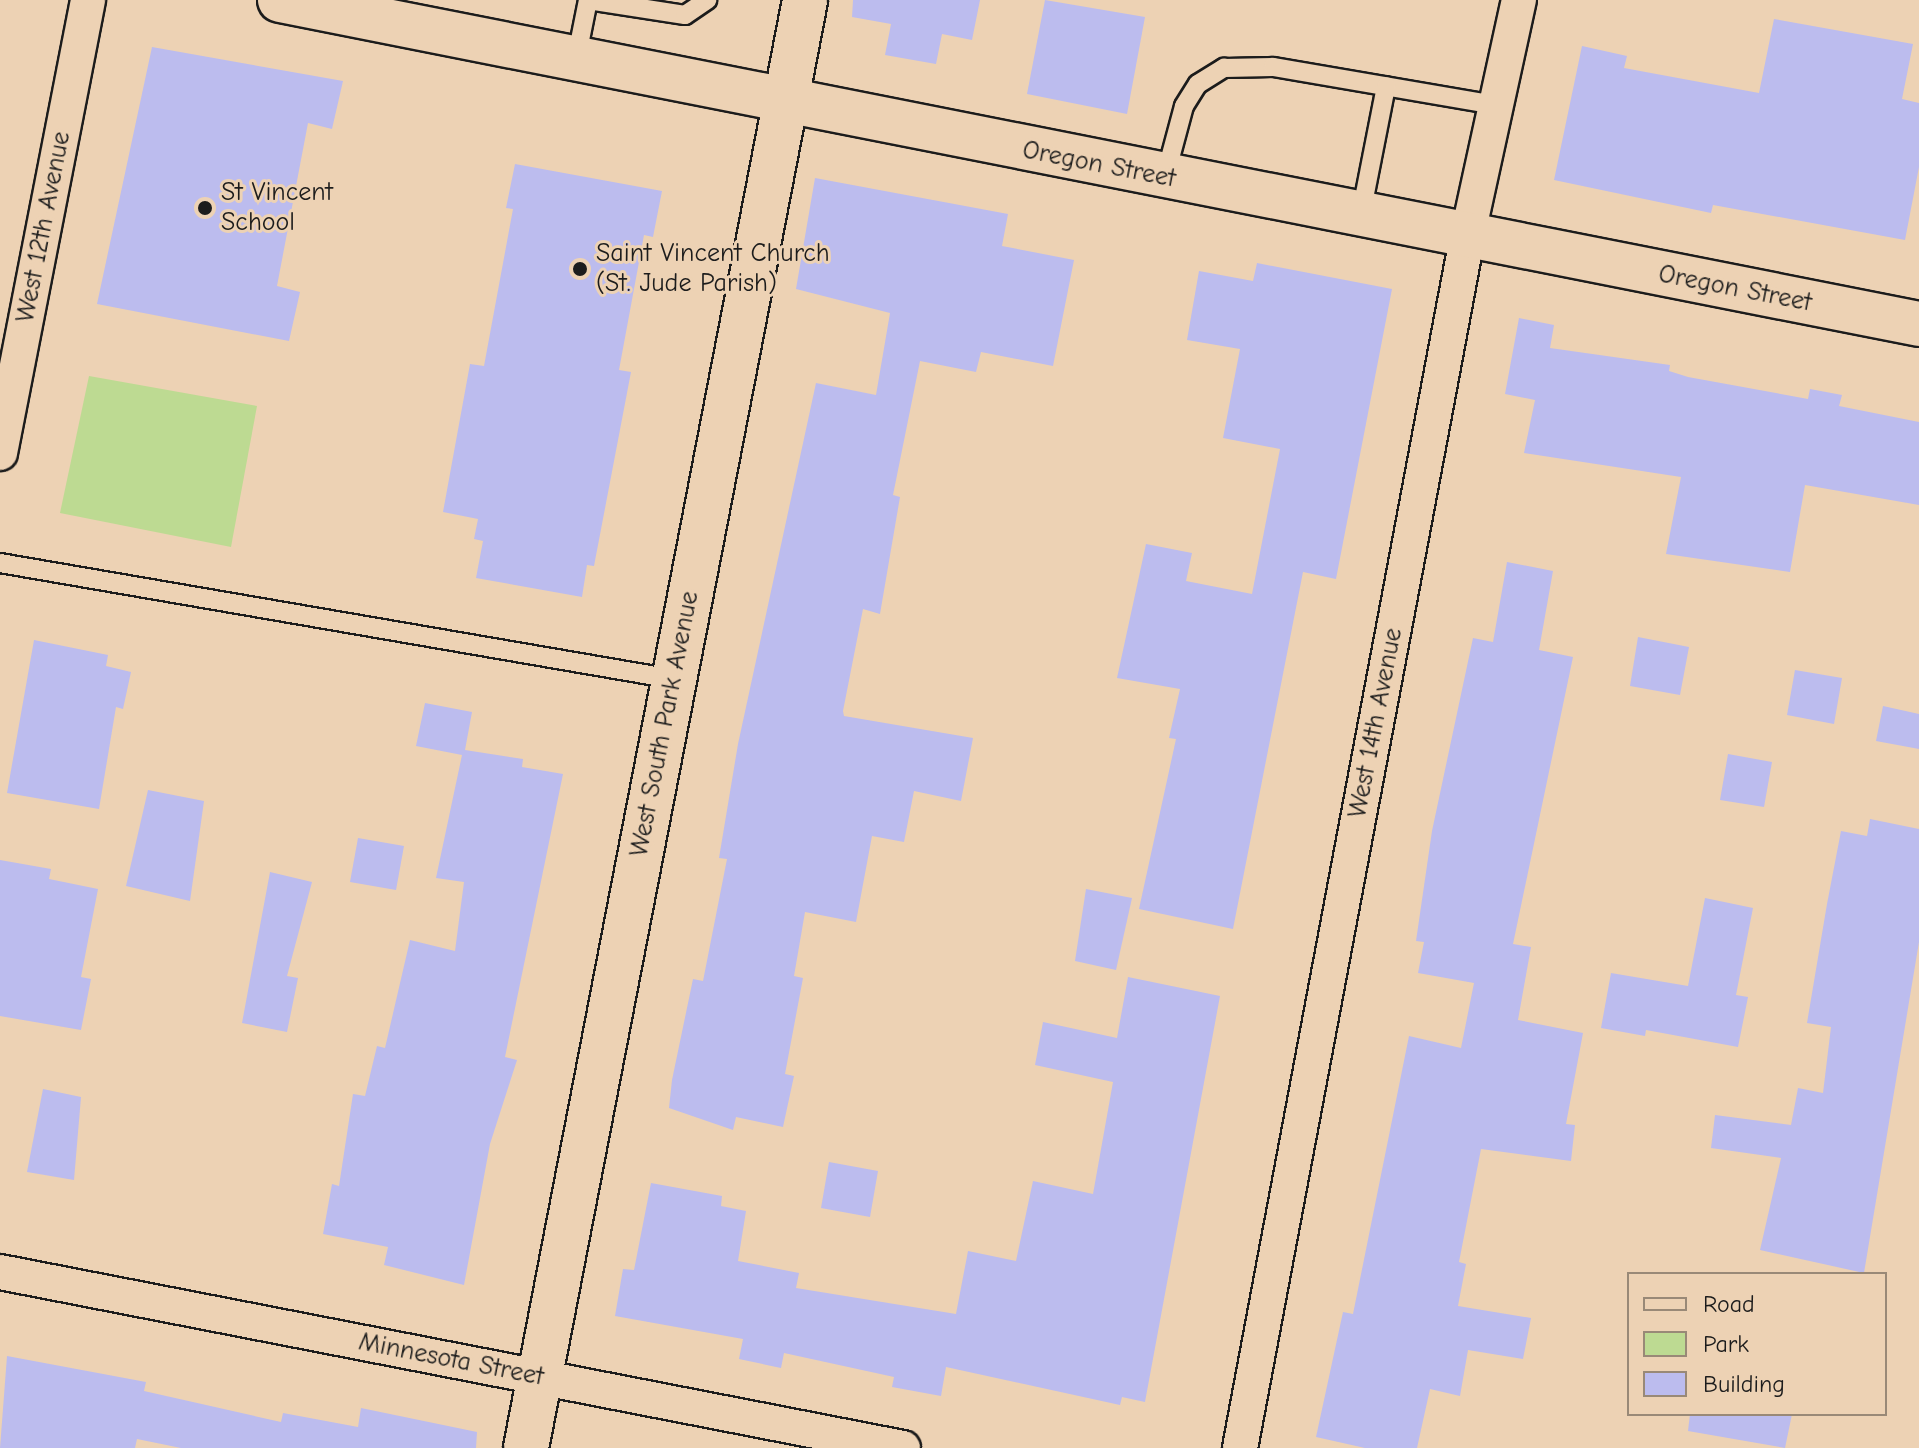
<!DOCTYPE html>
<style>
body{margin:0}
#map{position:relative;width:1919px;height:1448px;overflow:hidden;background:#edd2b4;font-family:"Comic Neue",sans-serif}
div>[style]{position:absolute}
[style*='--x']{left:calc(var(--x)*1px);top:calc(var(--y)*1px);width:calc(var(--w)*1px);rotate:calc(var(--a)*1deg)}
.green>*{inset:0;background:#bdda92}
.building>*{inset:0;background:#bcbcee}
.roads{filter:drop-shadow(2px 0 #1c1c1c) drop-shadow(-2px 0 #1c1c1c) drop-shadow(0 2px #1c1c1c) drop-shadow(0 -2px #1c1c1c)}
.service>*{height:18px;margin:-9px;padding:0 9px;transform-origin:9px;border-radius:9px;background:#edd2b4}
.minor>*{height:34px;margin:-17px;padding:0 17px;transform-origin:17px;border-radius:17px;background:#edd2b4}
.secondary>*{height:44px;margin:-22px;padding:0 22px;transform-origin:22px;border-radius:22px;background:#edd2b4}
.dots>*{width:22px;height:22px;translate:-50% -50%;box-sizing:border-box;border:4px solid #edd2b4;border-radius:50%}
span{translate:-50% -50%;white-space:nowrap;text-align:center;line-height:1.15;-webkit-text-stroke:6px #edd2b4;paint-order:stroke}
.street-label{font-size:26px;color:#1c1c1c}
.poi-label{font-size:26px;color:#1c1c1c}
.left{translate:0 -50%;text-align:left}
.legend{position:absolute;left:1627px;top:1272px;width:260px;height:144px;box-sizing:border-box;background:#edd2b4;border:2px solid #998977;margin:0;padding:10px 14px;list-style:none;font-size:24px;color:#1c1c1c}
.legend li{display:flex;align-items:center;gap:16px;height:40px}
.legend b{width:40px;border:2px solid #998977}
</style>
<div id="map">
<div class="green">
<i style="clip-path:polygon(89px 376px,257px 406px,231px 547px,60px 513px)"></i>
</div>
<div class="building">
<i style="clip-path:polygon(853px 0,980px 0,972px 40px,942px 34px,936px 64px,885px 55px,891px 24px,852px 17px)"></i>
<i style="clip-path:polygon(1045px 0,1145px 17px,1127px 114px,1027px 94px)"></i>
<i style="clip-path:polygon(1774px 19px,1913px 44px,1902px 99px,1919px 103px,1919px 167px,1905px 240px,1713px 205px,1711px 213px,1554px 180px,1582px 46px,1627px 56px,1624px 68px,1759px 93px)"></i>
<i style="clip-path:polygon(152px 47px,343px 81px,332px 129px,308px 123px,277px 286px,300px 292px,289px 341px,97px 304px)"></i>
<i style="clip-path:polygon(515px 164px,662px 191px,653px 237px,644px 235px,619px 370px,631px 372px,594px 566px,587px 565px,582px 597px,476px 578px,483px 541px,474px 539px,478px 519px,443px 512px,470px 364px,484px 366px,513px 209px,506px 208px)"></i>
<i style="clip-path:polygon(815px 178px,1008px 214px,1002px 246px,1074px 260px,1053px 366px,981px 352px,976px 372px,920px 361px,893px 495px,900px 497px,880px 614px,863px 609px,843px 711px,844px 716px,973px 738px,961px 801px,914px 791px,904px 842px,872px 836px,856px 922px,805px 912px,794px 976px,803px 978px,785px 1074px,794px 1076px,783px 1127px,736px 1117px,733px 1130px,669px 1108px,672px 1080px,693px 979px,703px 981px,727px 859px,719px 858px,738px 744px,816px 383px,876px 395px,890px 313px,796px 289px)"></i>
<i style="clip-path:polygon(1257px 263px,1392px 289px,1336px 579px,1303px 572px,1233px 929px,1139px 909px,1176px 739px,1169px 738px,1180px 689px,1117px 678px,1146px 544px,1192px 553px,1186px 581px,1252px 594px,1280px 449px,1223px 438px,1240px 349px,1187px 340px,1199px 271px,1253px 281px)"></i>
<i style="clip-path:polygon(1519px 318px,1554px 325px,1550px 348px,1670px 365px,1669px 371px,1688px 377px,1808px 399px,1810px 389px,1842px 395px,1839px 406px,1919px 422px,1919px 505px,1805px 485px,1790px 572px,1666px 554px,1681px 477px,1524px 453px,1535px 400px,1505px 394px)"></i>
<i style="clip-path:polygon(1507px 562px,1553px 571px,1539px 650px,1573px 657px,1513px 944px,1531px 947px,1518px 1020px,1583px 1033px,1566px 1124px,1575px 1125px,1571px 1161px,1481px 1149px,1459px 1262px,1466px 1264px,1458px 1306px,1531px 1318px,1523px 1359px,1468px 1350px,1460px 1396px,1430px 1389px,1417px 1448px,1365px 1448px,1316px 1437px,1343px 1312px,1353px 1314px,1409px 1036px,1461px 1048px,1474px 983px,1418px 973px,1424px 942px,1416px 941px,1432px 831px,1473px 638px,1493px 642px)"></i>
<i style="clip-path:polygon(1638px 637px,1689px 647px,1680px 695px,1630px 686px)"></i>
<i style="clip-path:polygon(34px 640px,108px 655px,106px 666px,131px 672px,123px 709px,116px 707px,99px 809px,7px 793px)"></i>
<i style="clip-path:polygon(1795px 670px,1842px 678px,1834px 724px,1787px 715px)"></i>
<i style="clip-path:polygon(425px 703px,472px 712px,465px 750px,523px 759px,522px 767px,563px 774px,505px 1057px,517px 1060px,490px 1144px,464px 1285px,384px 1265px,388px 1247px,323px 1234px,332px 1184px,339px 1186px,353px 1094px,365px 1096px,377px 1046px,385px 1048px,410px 940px,455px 951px,464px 882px,436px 878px,462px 755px,416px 746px)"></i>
<i style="clip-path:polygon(1883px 706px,1919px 714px,1919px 749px,1876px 741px)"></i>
<i style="clip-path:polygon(1728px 754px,1772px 762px,1764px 807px,1720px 800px)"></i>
<i style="clip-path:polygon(148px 790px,204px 801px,190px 901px,126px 886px)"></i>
<i style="clip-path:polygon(1870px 819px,1919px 829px,1919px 942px,1864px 1273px,1760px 1250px,1781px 1158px,1711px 1148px,1715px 1115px,1791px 1125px,1798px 1088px,1823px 1093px,1831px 1027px,1807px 1023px,1827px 904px,1841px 831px,1867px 836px)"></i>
<i style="clip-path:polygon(358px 838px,404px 846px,396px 890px,350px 882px)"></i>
<i style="clip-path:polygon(0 860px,51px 869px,49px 879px,98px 889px,81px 977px,91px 979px,81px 1030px,0 1016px)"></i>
<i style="clip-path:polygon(270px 872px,312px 882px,287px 976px,298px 978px,287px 1032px,242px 1023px)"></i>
<i style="clip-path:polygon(1086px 889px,1132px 898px,1116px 970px,1075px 961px)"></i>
<i style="clip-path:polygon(1705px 898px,1753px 908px,1736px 995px,1748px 997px,1738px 1047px,1646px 1030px,1645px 1036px,1601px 1028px,1611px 973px,1688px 986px)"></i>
<i style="clip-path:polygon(1128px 977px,1220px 996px,1145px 1402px,1122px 1397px,1120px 1405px,946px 1367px,941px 1396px,892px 1387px,894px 1377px,784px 1353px,781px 1368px,739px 1359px,743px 1339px,615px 1316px,623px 1269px,634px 1270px,651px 1183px,722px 1196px,721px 1206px,746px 1211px,738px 1261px,799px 1273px,796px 1288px,956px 1314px,968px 1251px,1016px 1261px,1033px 1181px,1093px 1194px,1113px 1082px,1035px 1065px,1043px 1022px,1117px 1038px)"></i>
<i style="clip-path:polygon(43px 1089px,81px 1097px,74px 1180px,27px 1172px)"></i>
<i style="clip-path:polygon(829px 1162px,878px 1171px,870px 1217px,821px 1208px)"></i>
<i style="clip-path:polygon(7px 1356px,146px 1382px,144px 1391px,281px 1422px,283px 1413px,358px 1427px,361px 1408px,477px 1432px,476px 1448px,181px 1448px,137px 1439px,135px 1448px,0 1448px)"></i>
<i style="clip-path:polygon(1690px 1414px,1792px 1414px,1785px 1448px,1688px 1431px)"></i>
</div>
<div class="roads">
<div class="service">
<i style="--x:588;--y:0;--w:98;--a:8.8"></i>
<i style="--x:685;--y:15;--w:27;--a:-34"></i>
<i style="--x:576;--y:60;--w:61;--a:-78.7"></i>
<i style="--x:1165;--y:177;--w:73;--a:-75"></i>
<i style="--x:1184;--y:106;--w:26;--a:-58"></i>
<i style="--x:1198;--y:84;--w:31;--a:-32"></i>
<i style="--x:1224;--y:68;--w:49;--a:-1.2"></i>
<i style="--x:1273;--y:67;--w:226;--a:9.7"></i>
<i style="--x:1361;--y:214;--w:130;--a:-78.9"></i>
<i style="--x:0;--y:563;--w:683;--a:9.78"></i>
</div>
<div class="minor">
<i style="--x:0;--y:453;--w:461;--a:-79"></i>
<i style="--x:0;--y:1272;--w:920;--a:11.03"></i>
<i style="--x:1240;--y:1448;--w:1231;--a:-79.37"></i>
<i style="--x:1467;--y:238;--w:244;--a:-77.7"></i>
</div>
<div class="secondary">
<i style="--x:280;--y:0;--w:1671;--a:11.18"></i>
<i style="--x:526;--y:1448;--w:1475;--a:-79.09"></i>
</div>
</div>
<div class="dots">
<i style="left:205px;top:208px;background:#1c1c1c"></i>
<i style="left:580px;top:269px;background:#1c1c1c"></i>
</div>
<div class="street-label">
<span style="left:1099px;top:165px;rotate:11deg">Oregon Street</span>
<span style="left:44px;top:227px;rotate:-79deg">West 12th Avenue</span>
<span style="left:1735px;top:289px;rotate:11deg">Oregon Street</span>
<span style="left:1376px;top:723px;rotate:-79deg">West 14th Avenue</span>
<span style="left:665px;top:724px;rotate:-79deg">West South Park Avenue</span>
<span style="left:451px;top:1360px;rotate:11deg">Minnesota Street</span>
</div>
<div class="poi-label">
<span class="left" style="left:221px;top:208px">St Vincent<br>School</span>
<span class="left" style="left:596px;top:269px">Saint Vincent Church<br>(St. Jude Parish)</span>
</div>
<ul class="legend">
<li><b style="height:10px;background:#edd2b4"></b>Road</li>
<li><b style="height:22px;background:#bdda92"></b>Park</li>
<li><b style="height:22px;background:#bcbcee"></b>Building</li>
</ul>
</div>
